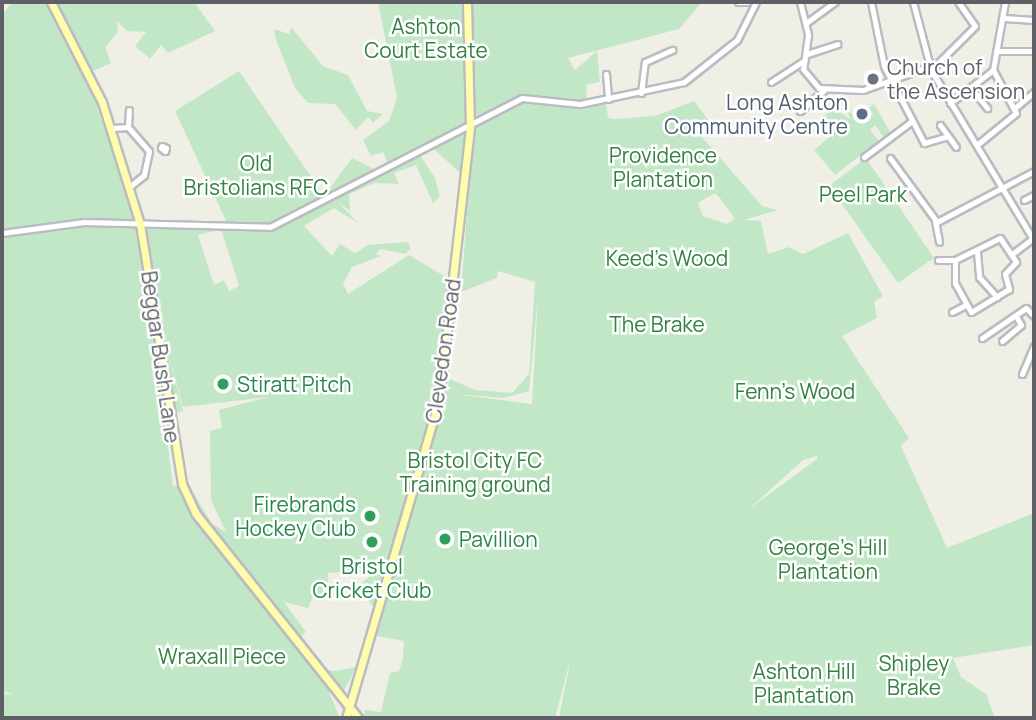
<!DOCTYPE html>
<style>
body{margin:0}
#map{position:relative;width:1036px;height:720px;overflow:hidden;background:#f0efe6;font-family:Manrope,sans-serif}
div>[style]{position:absolute}
[style*='--x']{left:calc(var(--x)*1px);top:calc(var(--y)*1px);width:calc(var(--w)*1px);rotate:calc(var(--a)*1deg)}
.green>*{inset:0;background:#c2e7c7}
.roads{filter:drop-shadow(2px 0 #babcc1) drop-shadow(-2px 0 #babcc1) drop-shadow(0 2px #babcc1) drop-shadow(0 -2px #babcc1)}
.minor>*{height:5px;margin:-2.5px;padding:0 2.5px;transform-origin:2.5px;border-radius:2.5px;background:#fff}
.major>*{height:7px;margin:-3.5px;padding:0 3.5px;transform-origin:3.5px;border-radius:3.5px;background:#fffdab}
.dots>*{width:19px;height:19px;translate:-50% -50%;box-sizing:border-box;border:4px solid #fff;border-radius:50%}
span{translate:-50% -50%;white-space:nowrap;text-align:center;line-height:1.15;-webkit-text-stroke:5px #fff;paint-order:stroke}
.park-label{font-size:21px;color:#328141}
.worship-label{font-size:21px;color:#5b616d}
.left{translate:0 -50%;text-align:left}
.service-label{font-size:21px;color:#4e5e75}
.right{translate:-100% -50%;text-align:right}
.street-label{font-size:21px;color:#5d6066}
.leisure-label{font-size:21px;color:#27864d}
.frame{position:absolute;inset:0;border:4px solid #5d6066;pointer-events:none}
</style>
<div id="map">
<div class="green">
<i style="clip-path:polygon(12px 2px,194px 2px,215px 31px,168px 53px,161px 45px,150px 59px,135px 46px,146px 32px,127px 31px,117px 21px,118px 32px,105px 47px,111px 63px,86px 74px,141px 237px,173px 486px,180px 486px,194px 517px,326px 685px,340px 718px,2px 718px,2px 695px,12px 694px,2px 691px,2px 15px)"></i>
<i style="clip-path:polygon(evenodd,378px 2px,702px 2px,679px 29px,568px 58px,575px 70px,597px 51px,600px 82px,586px 85px,587px 100px,568px 105px,606px 103px,608px 118px,615px 119px,655px 116px,694px 101px,713px 126px,702px 137px,762px 206px,778px 210px,744px 220px,761px 221px,768px 254px,789px 247px,803px 254px,848px 233px,883px 296px,874px 302px,877px 318px,842px 336px,909px 438px,901px 446px,947px 548px,1034px 513px,1034px 645px,953px 658px,961px 677px,986px 694px,995px 718px,559px 718px,571px 657px,555px 718px,363px 718px,365px 710px,381px 712px,390px 673px,399px 671px,403px 658px,404px 641px,377px 636px,443px 393px,450px 379px,475px 390px,512px 393px,529px 374px,535px 282px,498px 271px,497px 278px,461px 292px,473px 131px,468px 119px,460px 173px,433px 148px,420px 155px,435px 178px,440px 196px,433px 203px,416px 165px,394px 173px,399px 184px,374px 183px,349px 194px,350px 211px,337px 201px,358px 223px,334px 208px,304px 226px,332px 256px,340px 244px,355px 253px,368px 245px,408px 242px,411px 249px,405px 254px,380px 249px,376px 254px,381px 256px,352px 267px,343px 284px,348px 294px,409px 255px,451px 280px,436px 400px,389px 569px,328px 573px,327px 598px,314px 594px,308px 608px,284px 602px,306px 632px,297px 639px,203px 521px,182px 474px,212px 524px,226px 532px,211px 500px,210px 431px,222px 428px,219px 410px,268px 397px,183px 407px,168px 350px,183px 411px,174px 413px,179px 430px,172px 432px,143px 224px,227px 223px,175px 111px,239px 71px,324px 196px,352px 158px,376px 170px,388px 163px,383px 152px,371px 156px,363px 140px,389px 121px,397px 98px,378px 2px,715px 193px,720px 198px,735px 219px,727px 224px,703px 216px,698px 203px,715px 193px,378px 2px,221px 229px,239px 286px,229px 291px,224px 280px,214px 285px,198px 235px,221px 229px,378px 2px,538px 298px,532px 404px,455px 394px,503px 398px,529px 391px,538px 298px,378px 2px,817px 456px,817px 459px,749px 509px,803px 460px,817px 456px)"></i>
<i style="clip-path:polygon(291px 27px,323px 66px,348px 75px,367px 111px,383px 114px,373px 123px,368px 117px,356px 130px,335px 104px,308px 103px,295px 88px,276px 40px,274px 29px,289px 34px)"></i>
<i style="clip-path:polygon(843px 104px,859px 121px,873px 115px,868px 108px,874px 104px,892px 135px,886px 141px,875px 125px,870px 130px,879px 141px,835px 175px,814px 150px,832px 135px,820px 119px,835px 108px,851px 120px)"></i>
<i style="clip-path:polygon(866px 158px,934px 258px,898px 283px,829px 186px)"></i>
<i style="clip-path:polygon(375px 572px,387px 573px,376px 610px,357px 587px)"></i>
<i style="clip-path:polygon(357px 667px,344px 690px,323px 669px,334px 671px)"></i>
</div>
<div class="roads">
<div class="minor">
<i style="--x:738;--y:2;--w:9;--a:0"></i>
<i style="--x:800;--y:2;--w:34;--a:76"></i>
<i style="--x:808;--y:35;--w:34;--a:98"></i>
<i style="--x:803;--y:69;--w:25;--a:50"></i>
<i style="--x:819;--y:88;--w:44;--a:2.6"></i>
<i style="--x:863;--y:90;--w:71;--a:-19.7"></i>
<i style="--x:871;--y:2;--w:65;--a:78.5"></i>
<i style="--x:884;--y:66;--w:87;--a:62.5"></i>
<i style="--x:924;--y:143;--w:25;--a:-16"></i>
<i style="--x:913;--y:2;--w:70;--a:75.2"></i>
<i style="--x:931;--y:70;--w:200;--a:58.9"></i>
<i style="--x:1004;--y:18;--w:30;--a:4"></i>
<i style="--x:806;--y:23;--w:36;--a:-36"></i>
<i style="--x:996;--y:51;--w:38;--a:0"></i>
<i style="--x:807;--y:54;--w:32;--a:-18"></i>
<i style="--x:931;--y:70;--w:62;--a:-45"></i>
<i style="--x:975;--y:26;--w:29;--a:-125"></i>
<i style="--x:606;--y:74;--w:25;--a:85"></i>
<i style="--x:771;--y:82;--w:40;--a:-32.9"></i>
<i style="--x:971;--y:88;--w:26;--a:51"></i>
<i style="--x:641;--y:93;--w:31;--a:-83"></i>
<i style="--x:645;--y:62;--w:30;--a:-24"></i>
<i style="--x:950;--y:103;--w:54;--a:-37.5"></i>
<i style="--x:1016;--y:107;--w:23;--a:-40"></i>
<i style="--x:800;--y:111;--w:32;--a:-41"></i>
<i style="--x:940;--y:125;--w:27;--a:54"></i>
<i style="--x:128;--y:127;--w:17;--a:-87"></i>
<i style="--x:112;--y:128;--w:16;--a:-4"></i>
<i style="--x:128;--y:127;--w:32;--a:49"></i>
<i style="--x:149;--y:151;--w:25;--a:102"></i>
<i style="--x:144;--y:175;--w:19;--a:141"></i>
<i style="--x:978;--y:144;--w:49;--a:-39.2"></i>
<i style="--x:1016;--y:113;--w:49;--a:-118.1"></i>
<i style="--x:993;--y:70;--w:69;--a:-80"></i>
<i style="--x:162;--y:146;--w:4;--a:27"></i>
<i style="--x:166;--y:148;--w:3;--a:108"></i>
<i style="--x:165;--y:151;--w:5;--a:-143"></i>
<i style="--x:161;--y:148;--w:2;--a:-63"></i>
<i style="--x:864;--y:157;--w:60;--a:-36.9"></i>
<i style="--x:890;--y:158;--w:79;--a:53.7"></i>
<i style="--x:937;--y:222;--w:110;--a:-27.7"></i>
<i style="--x:1024;--y:200;--w:11;--a:-27"></i>
<i style="--x:935;--y:221;--w:21;--a:79"></i>
<i style="--x:2;--y:233;--w:83;--a:-7.6"></i>
<i style="--x:84;--y:222;--w:186;--a:1.5"></i>
<i style="--x:270;--y:227;--w:283;--a:-27.1"></i>
<i style="--x:522;--y:98;--w:58;--a:5.9"></i>
<i style="--x:580;--y:104;--w:106;--a:-11.9"></i>
<i style="--x:684;--y:82;--w:68;--a:-38.4"></i>
<i style="--x:737;--y:40;--w:42;--a:-63.4"></i>
<i style="--x:1000;--y:238;--w:29;--a:56"></i>
<i style="--x:1016;--y:262;--w:16;--a:133"></i>
<i style="--x:1005;--y:274;--w:16;--a:75"></i>
<i style="--x:1009;--y:289;--w:44;--a:148.8"></i>
<i style="--x:971;--y:312;--w:33;--a:-119"></i>
<i style="--x:955;--y:283;--w:23;--a:-90"></i>
<i style="--x:955;--y:260;--w:50;--a:-26.1"></i>
<i style="--x:977;--y:252;--w:25;--a:85"></i>
<i style="--x:979;--y:277;--w:27;--a:48"></i>
<i style="--x:1012;--y:254;--w:25;--a:-37"></i>
<i style="--x:938;--y:260;--w:17;--a:0"></i>
<i style="--x:952;--y:312;--w:13;--a:-27"></i>
<i style="--x:982;--y:338;--w:53;--a:-34.3"></i>
<i style="--x:1026;--y:308;--w:11;--a:45"></i>
<i style="--x:1002;--y:341;--w:25;--a:-40"></i>
<i style="--x:1021;--y:325;--w:10;--a:-119"></i>
<i style="--x:1022;--y:374;--w:30;--a:-67"></i>
</div>
<div class="major">
<i style="--x:51;--y:2;--w:112;--a:63"></i>
<i style="--x:102;--y:102;--w:128;--a:72.7"></i>
<i style="--x:140;--y:224;--w:263;--a:80.8"></i>
<i style="--x:182;--y:484;--w:33;--a:65"></i>
<i style="--x:196;--y:514;--w:260;--a:51.5"></i>
<i style="--x:346;--y:718;--w:331;--a:-73.7"></i>
<i style="--x:439;--y:400;--w:276;--a:-83.5"></i>
<i style="--x:470;--y:126;--w:124;--a:-91.4"></i>
</div>
</div>
<div class="dots">
<i style="left:873px;top:79px;background:#6b7280"></i>
<i style="left:862px;top:114px;background:#5c6f8a"></i>
<i style="left:223px;top:384px;background:#2e9e5b"></i>
<i style="left:370px;top:516px;background:#2e9e5b"></i>
<i style="left:445px;top:539px;background:#2e9e5b"></i>
<i style="left:372px;top:542px;background:#2e9e5b"></i>
</div>
<div class="park-label">
<span style="left:426px;top:38px">Ashton<br>Court Estate</span>
<span style="left:663px;top:167px">Providence<br>Plantation</span>
<span style="left:256px;top:175px">Old<br>Bristolians RFC</span>
<span style="left:863px;top:194px">Peel Park</span>
<span style="left:667px;top:258px">Keed's Wood</span>
<span style="left:657px;top:324px">The Brake</span>
<span style="left:795px;top:391px">Fenn's Wood</span>
<span style="left:475px;top:472px">Bristol City FC<br>Training ground</span>
<span style="left:828px;top:559px">George's Hill<br>Plantation</span>
<span style="left:222px;top:656px">Wraxall Piece</span>
<span style="left:914px;top:675px">Shipley<br>Brake</span>
<span style="left:804px;top:683px">Ashton Hill<br>Plantation</span>
</div>
<div class="worship-label">
<span class="left" style="left:887px;top:79px">Church of<br>the Ascension</span>
</div>
<div class="service-label">
<span class="right" style="left:848px;top:114px">Long Ashton<br>Community Centre</span>
</div>
<div class="street-label">
<span style="left:443px;top:351px;rotate:-82deg">Clevedon Road</span>
<span style="left:161px;top:357px;rotate:82deg">Beggar Bush Lane</span>
</div>
<div class="leisure-label">
<span class="left" style="left:237px;top:384px">Stiratt Pitch</span>
<span class="right" style="left:356px;top:516px">Firebrands<br>Hockey Club</span>
<span class="left" style="left:459px;top:539px">Pavillion</span>
<span style="left:372px;top:578px">Bristol<br>Cricket Club</span>
</div>
<div class="frame"></div>
</div>
